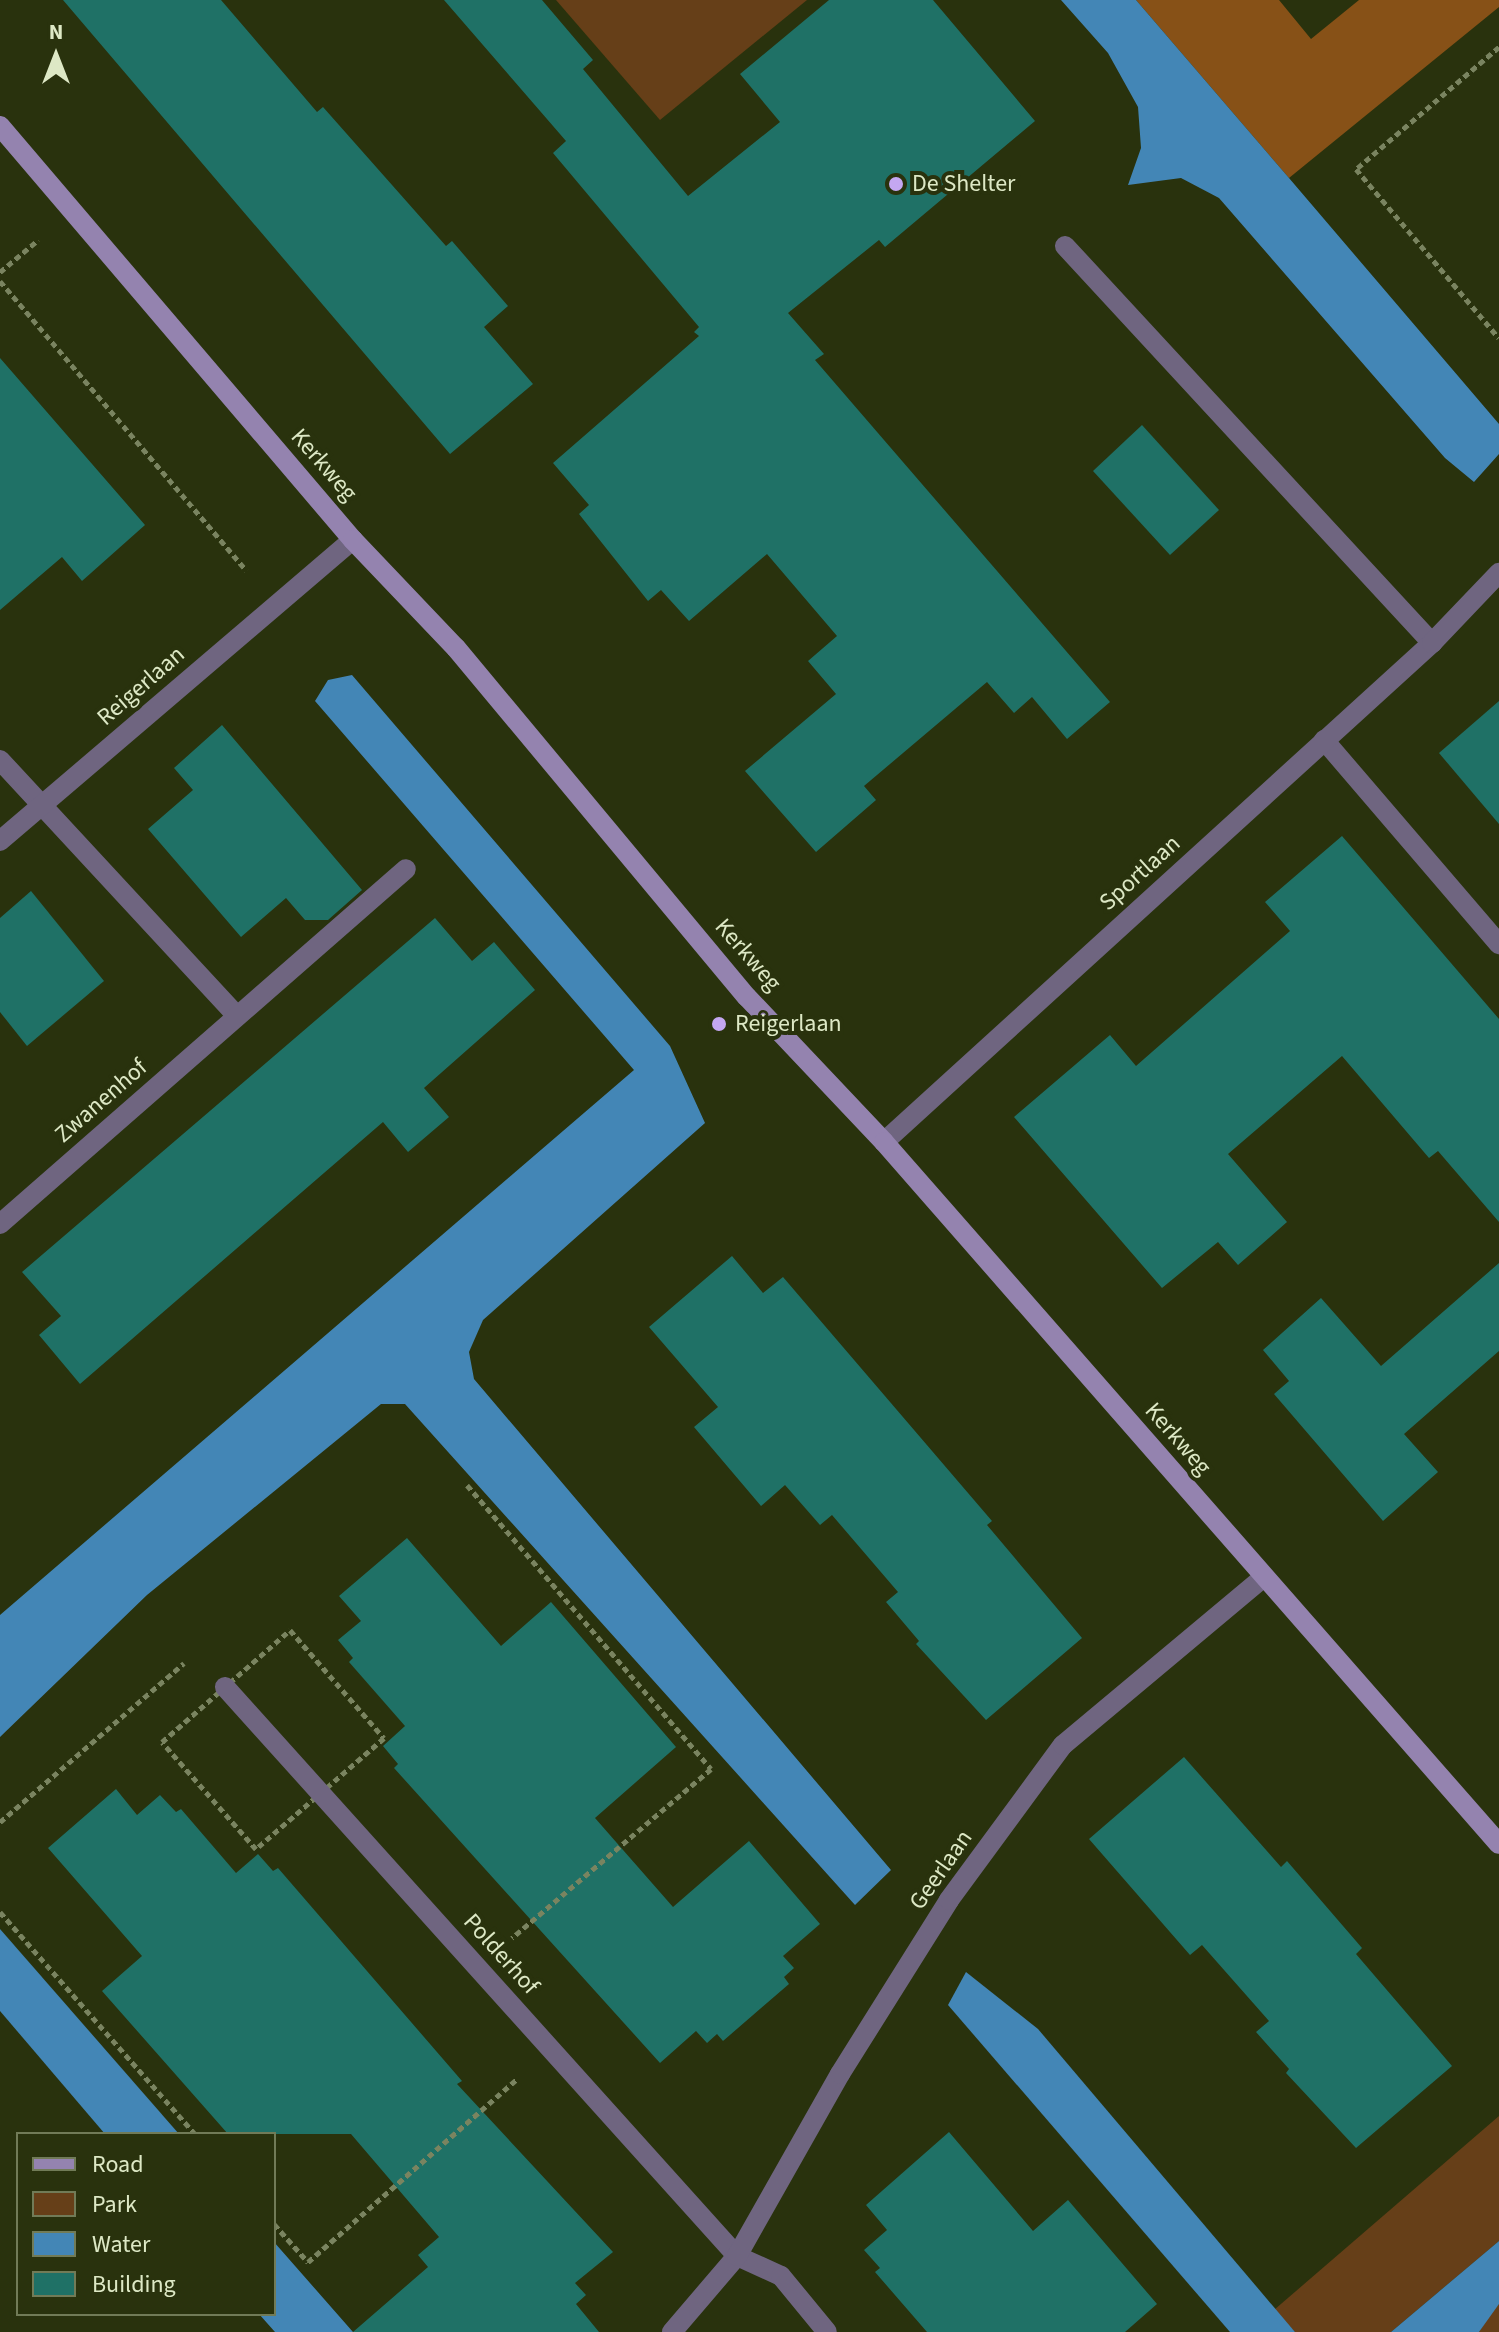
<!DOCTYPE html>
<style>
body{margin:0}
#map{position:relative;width:1499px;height:2332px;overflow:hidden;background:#29320d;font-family:"Source Sans 3",sans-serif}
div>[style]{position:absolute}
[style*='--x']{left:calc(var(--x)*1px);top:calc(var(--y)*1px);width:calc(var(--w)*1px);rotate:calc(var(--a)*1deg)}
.green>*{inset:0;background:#663f18}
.forest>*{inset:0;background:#875117}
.water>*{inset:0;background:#4386b6}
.building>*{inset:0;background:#1f7166}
.path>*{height:5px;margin-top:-2.5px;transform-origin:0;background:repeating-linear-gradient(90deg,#7a8460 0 6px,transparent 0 10px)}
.street>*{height:20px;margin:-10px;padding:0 10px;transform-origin:10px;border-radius:10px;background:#6f6580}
.secondary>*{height:20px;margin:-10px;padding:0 10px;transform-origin:10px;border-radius:10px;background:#9483af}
.dots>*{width:22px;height:22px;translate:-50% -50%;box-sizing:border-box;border:4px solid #29320d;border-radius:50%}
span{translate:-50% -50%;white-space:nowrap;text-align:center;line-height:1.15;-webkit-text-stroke:8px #29320d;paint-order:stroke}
.poi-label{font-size:24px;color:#dde8c5}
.left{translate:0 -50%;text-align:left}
.street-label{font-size:24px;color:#dde8c5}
.legend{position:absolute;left:16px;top:2132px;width:260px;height:184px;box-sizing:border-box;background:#29320d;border:2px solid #717b57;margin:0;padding:10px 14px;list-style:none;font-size:24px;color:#dde8c5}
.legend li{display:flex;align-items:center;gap:16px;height:40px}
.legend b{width:40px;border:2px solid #717b57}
.north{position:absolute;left:16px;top:16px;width:80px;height:80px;-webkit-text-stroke:6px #29320d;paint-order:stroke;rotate:0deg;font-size:22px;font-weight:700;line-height:32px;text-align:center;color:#dde8c5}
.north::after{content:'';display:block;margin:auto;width:28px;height:36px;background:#dde8c5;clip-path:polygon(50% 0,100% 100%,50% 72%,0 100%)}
</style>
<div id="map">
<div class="green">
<i style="clip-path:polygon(556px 0,807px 0,660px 120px)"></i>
<i style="clip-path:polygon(1499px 2116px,1499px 2241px,1391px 2332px,1295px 2332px,1274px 2310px)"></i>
<i style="clip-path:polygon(1499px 2304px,1499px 2332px,1479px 2332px,1494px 2308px)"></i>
</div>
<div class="forest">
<i style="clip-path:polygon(1136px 0,1279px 0,1311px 39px,1359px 0,1499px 0,1499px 7px,1289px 178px)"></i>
</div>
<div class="water">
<i style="clip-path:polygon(1061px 0,1136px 0,1289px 178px,1499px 424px,1499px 454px,1474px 482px,1445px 458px,1219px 198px,1181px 178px,1128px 185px,1141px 148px,1138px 107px,1108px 53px)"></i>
<i style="clip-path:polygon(352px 675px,670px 1046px,705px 1123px,483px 1320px,469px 1352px,474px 1379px,891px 1870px,855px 1905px,405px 1404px,381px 1404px,147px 1595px,0 1737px,0 1615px,634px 1070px,315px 701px,328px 680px)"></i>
<i style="clip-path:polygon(0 1929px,179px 2134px,105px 2134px,0 2011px)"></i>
<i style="clip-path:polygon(966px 1972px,1038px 2029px,1295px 2332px,1230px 2332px,948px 2005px)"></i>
<i style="clip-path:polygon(1499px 2241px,1499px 2304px,1479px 2332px,1391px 2332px)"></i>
<i style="clip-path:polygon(274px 2242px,353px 2332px,275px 2332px,259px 2314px,274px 2314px)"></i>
</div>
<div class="building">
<i style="clip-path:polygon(63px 0,221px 0,317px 112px,323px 107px,446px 246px,452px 241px,508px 306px,484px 327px,533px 384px,450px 454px)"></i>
<i style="clip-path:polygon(444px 0,542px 0,593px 60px,583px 69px,688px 196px,780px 122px,740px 74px,829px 0,933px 0,1035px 121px,885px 247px,879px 240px,788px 313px,824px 354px,815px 360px,1110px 702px,1067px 739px,1032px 697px,1014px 713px,987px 682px,864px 786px,876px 800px,816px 852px,745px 771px,836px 694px,808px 661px,837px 636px,767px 554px,689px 621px,661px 590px,648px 601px,579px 514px,589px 505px,553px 463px,699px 336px,694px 332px,699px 327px,553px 153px,566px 141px)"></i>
<i style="clip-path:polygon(0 358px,145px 525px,82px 581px,62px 557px,0 610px)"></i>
<i style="clip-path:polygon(1142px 425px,1219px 510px,1170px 555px,1093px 471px)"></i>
<i style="clip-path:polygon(1499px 701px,1499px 824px,1439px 753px)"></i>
<i style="clip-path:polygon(222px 725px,362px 890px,328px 920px,305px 920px,286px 898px,241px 937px,148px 829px,193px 790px,174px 768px)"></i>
<i style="clip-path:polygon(1342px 836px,1499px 1019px,1499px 1222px,1438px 1151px,1429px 1158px,1342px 1056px,1228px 1154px,1287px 1222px,1238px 1265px,1218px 1242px,1162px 1288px,1014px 1117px,1110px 1035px,1136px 1066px,1290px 931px,1265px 902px)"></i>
<i style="clip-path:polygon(31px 891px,104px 981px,27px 1046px,0 1012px,0 918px)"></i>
<i style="clip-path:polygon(435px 918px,472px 961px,494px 942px,535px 990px,424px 1088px,449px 1117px,408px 1152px,383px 1122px,80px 1384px,39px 1335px,61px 1316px,22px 1272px)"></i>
<i style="clip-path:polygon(732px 1256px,763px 1293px,783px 1277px,992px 1521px,987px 1525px,1082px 1638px,986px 1720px,916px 1644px,919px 1641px,886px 1602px,898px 1592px,832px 1515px,820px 1525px,785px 1485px,761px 1506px,694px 1427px,718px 1407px,649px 1327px)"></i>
<i style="clip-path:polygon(1499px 1263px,1499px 1351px,1404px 1434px,1438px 1472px,1383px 1521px,1274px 1394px,1289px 1381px,1263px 1350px,1321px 1298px,1381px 1366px)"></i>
<i style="clip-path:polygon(407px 1538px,501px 1646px,551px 1602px,676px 1747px,595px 1818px,673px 1907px,749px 1841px,820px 1924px,783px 1956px,794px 1968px,784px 1977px,789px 1984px,723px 2041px,717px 2034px,707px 2043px,696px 2031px,660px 2063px,394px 1768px,398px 1764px,383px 1746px,405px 1726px,349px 1662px,353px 1658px,338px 1640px,361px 1621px,339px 1596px)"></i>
<i style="clip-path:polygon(1184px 1757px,1281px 1867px,1287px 1861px,1362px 1948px,1356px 1954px,1452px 2066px,1356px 2148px,1286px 2073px,1289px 2069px,1256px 2032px,1269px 2021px,1202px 1945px,1190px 1955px,1089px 1839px)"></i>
<i style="clip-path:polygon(116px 1789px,137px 1815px,160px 1795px,176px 1812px,181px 1809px,236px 1873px,258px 1854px,273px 1871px,278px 1868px,462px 2081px,457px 2084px,613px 2252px,575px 2283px,586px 2295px,576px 2304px,599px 2332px,353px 2332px,428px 2267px,418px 2255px,439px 2237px,351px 2134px,228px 2134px,102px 1991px,142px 1956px,48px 1848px)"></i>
<i style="clip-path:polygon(949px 2132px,1033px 2231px,1068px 2200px,1157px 2304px,1125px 2332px,927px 2332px,875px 2272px,880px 2268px,864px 2250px,887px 2230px,866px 2205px)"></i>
</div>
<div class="path">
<i style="--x:1499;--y:47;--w:188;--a:139.5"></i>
<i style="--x:1356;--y:169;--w:221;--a:49.8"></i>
<i style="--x:0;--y:272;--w:50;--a:-40.1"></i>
<i style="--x:0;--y:281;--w:380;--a:49.6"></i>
<i style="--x:467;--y:1485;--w:374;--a:49.3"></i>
<i style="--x:711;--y:1769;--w:261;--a:139.7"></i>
<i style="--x:290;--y:1630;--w:143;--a:49"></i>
<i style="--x:384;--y:1738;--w:169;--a:139.1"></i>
<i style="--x:256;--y:1849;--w:142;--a:-131.3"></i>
<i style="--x:162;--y:1742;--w:170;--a:-41.2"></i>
<i style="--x:0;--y:1822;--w:243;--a:-40.8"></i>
<i style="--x:0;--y:1912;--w:295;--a:48.7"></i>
<i style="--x:274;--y:2224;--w:51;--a:48.2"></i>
<i style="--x:308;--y:2262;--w:278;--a:-41.2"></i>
</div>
<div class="street">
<i style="--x:1065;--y:246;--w:541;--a:47.25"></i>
<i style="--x:1324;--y:740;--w:269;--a:49.4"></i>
<i style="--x:0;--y:760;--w:349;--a:47.2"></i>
<i style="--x:0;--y:841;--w:464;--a:-40.5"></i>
<i style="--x:884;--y:1142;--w:741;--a:-42.32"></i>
<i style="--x:1432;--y:643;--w:97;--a:-46.3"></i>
<i style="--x:0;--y:1224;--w:539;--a:-41.17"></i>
<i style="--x:225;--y:1687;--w:765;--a:48.02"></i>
<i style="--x:737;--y:2256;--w:48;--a:24.4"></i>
<i style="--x:781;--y:2276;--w:72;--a:50.6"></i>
<i style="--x:672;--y:2332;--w:100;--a:-49.5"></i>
<i style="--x:737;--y:2256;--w:209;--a:-60.5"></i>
<i style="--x:840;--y:2074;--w:205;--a:-57.9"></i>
<i style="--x:949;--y:1900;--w:192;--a:-53.7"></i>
<i style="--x:1063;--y:1745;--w:262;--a:-39.9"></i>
</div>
<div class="secondary">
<i style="--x:0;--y:126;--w:544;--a:49.55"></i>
<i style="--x:353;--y:540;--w:149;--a:46.4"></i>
<i style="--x:456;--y:648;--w:454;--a:50.2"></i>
<i style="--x:747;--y:997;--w:199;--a:46.6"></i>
<i style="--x:884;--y:1142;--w:933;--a:48.78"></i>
</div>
<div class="dots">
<i style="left:896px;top:184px;background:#c4a7f1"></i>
<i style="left:719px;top:1024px;background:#c4a7f1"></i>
</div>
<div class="poi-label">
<span class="left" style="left:912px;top:184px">De Shelter</span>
<span class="left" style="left:735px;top:1024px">Reigerlaan</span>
</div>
<div class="street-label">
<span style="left:324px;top:465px;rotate:49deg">Kerkweg</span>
<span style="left:141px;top:686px;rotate:-41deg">Reigerlaan</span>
<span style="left:1140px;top:873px;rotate:-42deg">Sportlaan</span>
<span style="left:748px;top:955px;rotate:49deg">Kerkweg</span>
<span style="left:101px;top:1101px;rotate:-41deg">Zwanenhof</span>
<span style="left:1178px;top:1439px;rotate:49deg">Kerkweg</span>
<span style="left:941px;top:1870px;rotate:-55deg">Geerlaan</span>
<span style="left:501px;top:1954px;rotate:48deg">Polderhof</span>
</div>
<ul class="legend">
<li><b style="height:10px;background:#9483af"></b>Road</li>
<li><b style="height:22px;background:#663f18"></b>Park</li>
<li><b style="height:22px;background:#4386b6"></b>Water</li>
<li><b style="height:22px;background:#1f7166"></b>Building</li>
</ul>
<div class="north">N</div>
</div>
